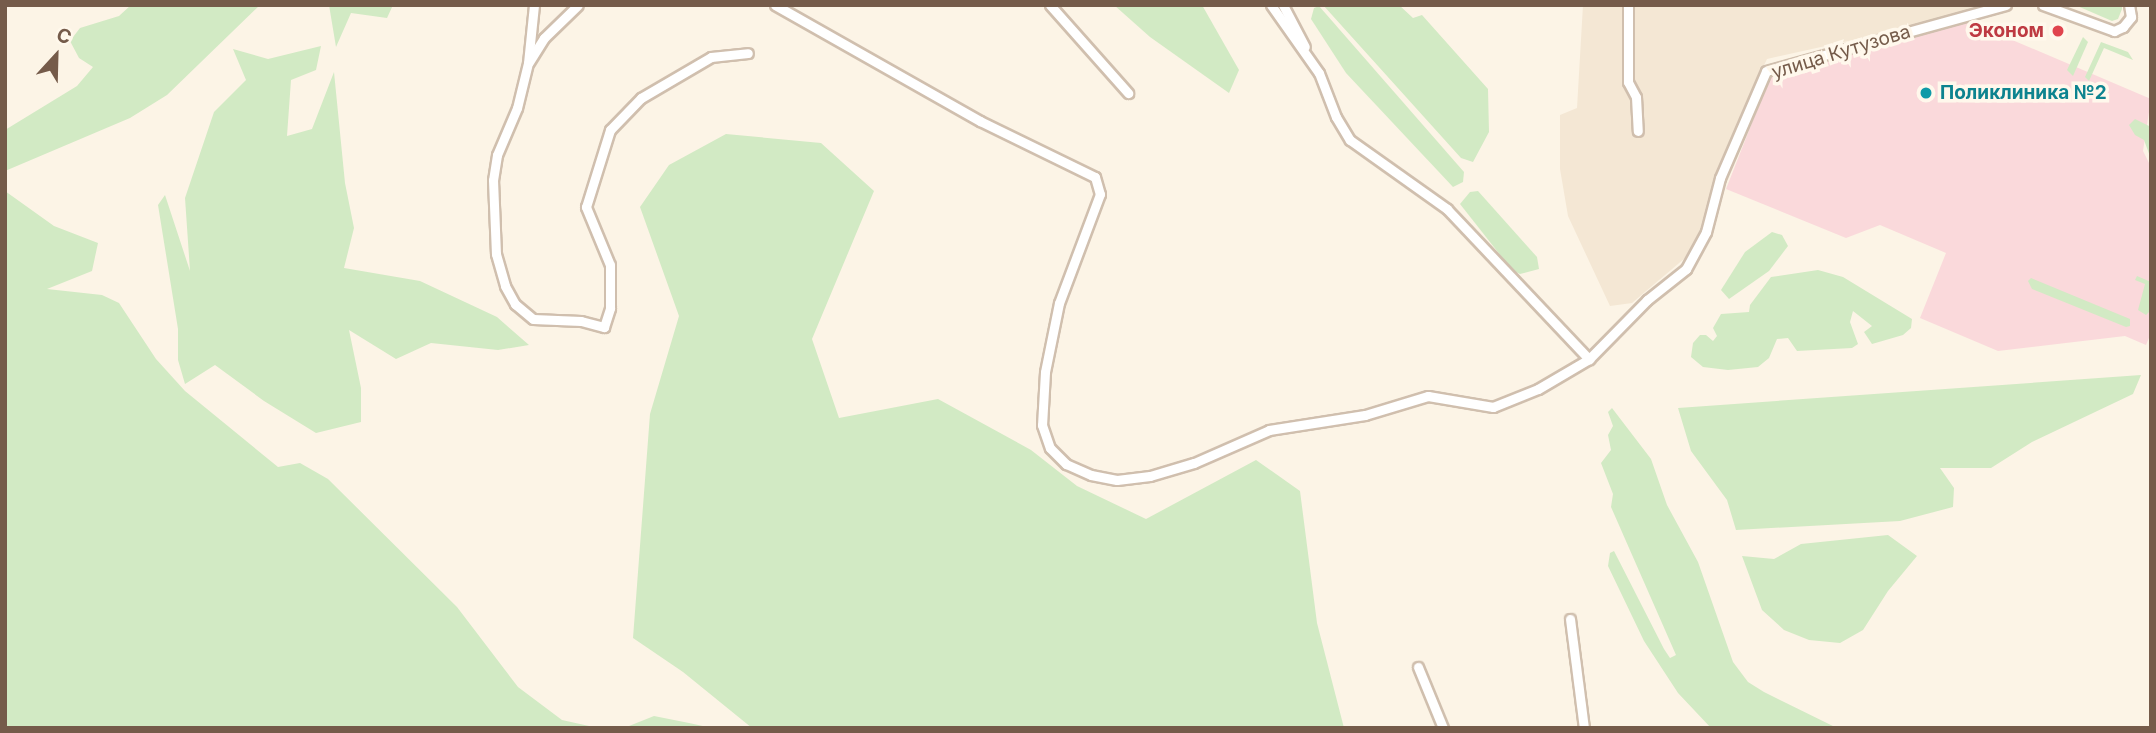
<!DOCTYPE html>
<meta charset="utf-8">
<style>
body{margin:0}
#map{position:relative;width:2156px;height:733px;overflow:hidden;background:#fcf4e6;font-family:Inter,sans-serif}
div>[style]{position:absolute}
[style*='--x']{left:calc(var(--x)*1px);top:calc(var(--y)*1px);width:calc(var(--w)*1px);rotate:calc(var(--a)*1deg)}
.residential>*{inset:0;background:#f4e7d4}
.medical>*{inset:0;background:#fad9db}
.green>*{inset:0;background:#d2eac4}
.roads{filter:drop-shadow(2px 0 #d0bfae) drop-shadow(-2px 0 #d0bfae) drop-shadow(0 2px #d0bfae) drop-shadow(0 -2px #d0bfae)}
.street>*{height:9px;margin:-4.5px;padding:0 4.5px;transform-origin:4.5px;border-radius:4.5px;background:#fff}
.dots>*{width:19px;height:19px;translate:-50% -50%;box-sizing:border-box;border:4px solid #fff8ec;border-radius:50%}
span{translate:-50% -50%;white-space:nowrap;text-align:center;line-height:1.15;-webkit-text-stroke:7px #fff8ec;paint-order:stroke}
.health-label{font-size:19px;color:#be3a42;font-weight:700}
.right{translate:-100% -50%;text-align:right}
.street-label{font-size:19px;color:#755b4a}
.culture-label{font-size:19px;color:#0d838f;font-weight:700}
.left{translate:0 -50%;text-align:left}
.frame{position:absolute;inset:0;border:7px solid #755b4a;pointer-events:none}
.north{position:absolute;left:21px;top:21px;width:70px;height:70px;-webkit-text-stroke:5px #fff8ec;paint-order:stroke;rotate:22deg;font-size:19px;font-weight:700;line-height:28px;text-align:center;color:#755b4a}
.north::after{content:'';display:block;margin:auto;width:24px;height:32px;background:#755b4a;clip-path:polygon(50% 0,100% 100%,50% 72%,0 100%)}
</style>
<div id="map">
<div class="residential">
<i style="clip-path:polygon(1583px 5px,2011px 5px,1767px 59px,1739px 119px,1698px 247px,1632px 303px,1610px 306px,1568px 216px,1560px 169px,1560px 115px,1577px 108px)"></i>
</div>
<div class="medical">
<i style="clip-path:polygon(1963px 19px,2151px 99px,2143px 151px,2151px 167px,2151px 333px,2146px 345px,2125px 336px,1998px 351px,1920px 318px,1946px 253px,1880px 225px,1846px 238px,1726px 189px,1772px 72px)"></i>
</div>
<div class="green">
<i style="clip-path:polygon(131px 5px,260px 5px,167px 95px,130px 118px,5px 171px,5px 130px,77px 86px,93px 67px,79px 58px,70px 41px,80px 28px,119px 16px)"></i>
<i style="clip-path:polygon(329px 5px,393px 5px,387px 18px,351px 13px,336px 47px)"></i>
<i style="clip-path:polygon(1114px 5px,1202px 5px,1239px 70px,1229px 93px,1150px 37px)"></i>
<i style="clip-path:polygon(1323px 5px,1399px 5px,1413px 18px,1422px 15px,1488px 89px,1489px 132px,1473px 162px,1461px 158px)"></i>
<i style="clip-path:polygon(2075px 5px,2122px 5px,2122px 9px,2118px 19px,2112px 21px)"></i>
<i style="clip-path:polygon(1319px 6px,1464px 172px,1463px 182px,1453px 187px,1346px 73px,1311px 19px,1314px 8px)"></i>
<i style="clip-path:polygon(2083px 37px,2088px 42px,2073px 76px,2067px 70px)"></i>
<i style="clip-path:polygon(2101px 42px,2128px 52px,2133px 60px,2104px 48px,2089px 81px,2085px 77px)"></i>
<i style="clip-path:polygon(321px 46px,316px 70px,291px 80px,287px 136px,312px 129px,334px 72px,345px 183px,354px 228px,344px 268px,420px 281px,497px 317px,529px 345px,498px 350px,431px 343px,396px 359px,349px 330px,361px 388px,361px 422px,316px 433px,264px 401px,215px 365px,185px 384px,178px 360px,178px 329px,158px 205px,165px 195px,190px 271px,185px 198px,214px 112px,246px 80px,233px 49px,268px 59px)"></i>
<i style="clip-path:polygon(2135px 119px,2151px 127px,2151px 159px,2144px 140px,2135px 135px,2129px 125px)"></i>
<i style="clip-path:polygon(726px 134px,821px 143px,874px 191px,812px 339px,839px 418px,938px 399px,1031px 450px,1077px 486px,1146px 519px,1256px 460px,1300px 491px,1317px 623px,1344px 728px,752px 728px,683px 672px,633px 638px,650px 414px,679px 316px,640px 207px,669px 165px)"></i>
<i style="clip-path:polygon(5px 191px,54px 226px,98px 243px,92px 271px,47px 289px,102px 295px,119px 303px,156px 359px,185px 391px,278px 467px,300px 463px,328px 479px,457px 607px,518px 687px,562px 720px,598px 728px,5px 728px)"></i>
<i style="clip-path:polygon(1478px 191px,1537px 257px,1539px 269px,1520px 274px,1512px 270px,1460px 204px,1470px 192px)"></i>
<i style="clip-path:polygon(1772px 232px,1782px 235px,1788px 246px,1769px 271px,1729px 299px,1721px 290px,1745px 252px)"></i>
<i style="clip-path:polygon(1818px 270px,1843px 277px,1912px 319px,1911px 328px,1903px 335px,1872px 344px,1864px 332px,1872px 326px,1853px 311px,1850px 322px,1858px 344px,1852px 348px,1797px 351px,1788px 338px,1777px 339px,1769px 358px,1758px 367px,1728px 370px,1703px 367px,1691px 357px,1693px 343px,1700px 335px,1706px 335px,1713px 341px,1717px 336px,1713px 328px,1721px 314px,1749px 312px,1750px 305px,1771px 277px)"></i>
<i style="clip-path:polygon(2137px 276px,2151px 282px,2151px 310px,2146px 315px,2138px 310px,2145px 284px,2135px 280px)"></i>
<i style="clip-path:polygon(2031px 278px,2130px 319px,2130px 326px,2126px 327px,2032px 289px,2028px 281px)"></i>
<i style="clip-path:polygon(2141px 375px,2133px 394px,2032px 442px,1991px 468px,1940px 468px,1954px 488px,1953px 507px,1900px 521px,1736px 530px,1727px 500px,1691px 451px,1678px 408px)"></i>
<i style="clip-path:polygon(1612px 408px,1651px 459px,1667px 505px,1698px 562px,1733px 662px,1748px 682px,1764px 692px,1837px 728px,1711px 728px,1678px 693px,1644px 641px,1608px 566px,1610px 553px,1614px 551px,1664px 649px,1670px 658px,1676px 655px,1611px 507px,1613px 494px,1601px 463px,1611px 450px,1608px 435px,1613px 426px,1608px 412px)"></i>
<i style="clip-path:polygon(1888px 535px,1917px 556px,1888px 591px,1863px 630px,1840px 643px,1809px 640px,1784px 630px,1762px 610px,1742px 556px,1774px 559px,1801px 544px)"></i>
<i style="clip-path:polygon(654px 716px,689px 723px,712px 728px,624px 728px)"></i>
</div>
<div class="roads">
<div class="street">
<i style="--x:534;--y:5;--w:58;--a:95.9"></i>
<i style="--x:528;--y:63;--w:46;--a:103.7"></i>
<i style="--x:517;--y:108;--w:51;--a:113.1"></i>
<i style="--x:497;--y:155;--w:25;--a:99"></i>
<i style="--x:493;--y:180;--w:74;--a:87.7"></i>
<i style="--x:496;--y:254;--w:33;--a:74"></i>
<i style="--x:505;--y:286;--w:21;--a:61"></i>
<i style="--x:515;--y:304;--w:23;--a:40"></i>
<i style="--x:533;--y:319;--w:48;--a:2.4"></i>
<i style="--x:581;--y:321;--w:24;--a:15"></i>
<i style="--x:604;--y:327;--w:20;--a:-72"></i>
<i style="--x:610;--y:308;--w:43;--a:-90"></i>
<i style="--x:610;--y:265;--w:63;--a:-112.5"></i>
<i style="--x:586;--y:207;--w:81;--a:-72.7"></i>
<i style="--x:610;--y:130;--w:45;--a:-45.9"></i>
<i style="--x:641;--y:98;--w:81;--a:-30.4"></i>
<i style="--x:711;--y:57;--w:37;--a:-6"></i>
<i style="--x:775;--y:5;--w:236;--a:29.5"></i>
<i style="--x:980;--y:121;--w:128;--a:26"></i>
<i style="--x:1095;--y:177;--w:18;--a:74"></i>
<i style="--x:1100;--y:194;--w:116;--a:110.6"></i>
<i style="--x:1059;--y:303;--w:70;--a:101.5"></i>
<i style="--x:1045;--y:372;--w:53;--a:93.2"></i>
<i style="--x:1042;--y:425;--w:24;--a:71"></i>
<i style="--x:1050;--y:448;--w:23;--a:45"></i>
<i style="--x:1066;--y:464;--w:27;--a:24"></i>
<i style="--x:1091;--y:475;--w:26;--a:11"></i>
<i style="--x:1117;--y:480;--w:33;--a:-7"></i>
<i style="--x:1150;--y:476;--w:46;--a:-16.5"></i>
<i style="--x:1194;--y:463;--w:82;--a:-23.7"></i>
<i style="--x:1269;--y:430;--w:97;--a:-8.9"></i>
<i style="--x:1365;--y:415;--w:66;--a:-16.8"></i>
<i style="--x:1428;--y:396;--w:66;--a:9.6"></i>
<i style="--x:1493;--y:407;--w:48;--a:-21.8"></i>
<i style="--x:1538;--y:389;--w:59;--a:-30.5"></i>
<i style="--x:1589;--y:359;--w:83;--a:-45.5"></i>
<i style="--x:1647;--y:300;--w:50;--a:-38.5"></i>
<i style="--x:1686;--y:269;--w:42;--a:-61.6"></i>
<i style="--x:1706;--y:232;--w:56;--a:-75.5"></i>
<i style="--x:1720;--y:178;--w:116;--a:-66.7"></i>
<i style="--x:1766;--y:71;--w:249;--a:-15.4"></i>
<i style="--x:1050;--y:5;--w:118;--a:48.4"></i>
<i style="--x:1271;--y:5;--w:83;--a:54.8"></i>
<i style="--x:1319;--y:73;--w:47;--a:68.9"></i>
<i style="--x:1336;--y:117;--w:27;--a:59"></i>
<i style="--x:1350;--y:140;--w:119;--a:35.4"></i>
<i style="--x:1447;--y:209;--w:207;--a:46.6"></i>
<i style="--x:1283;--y:5;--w:47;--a:62.4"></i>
<i style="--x:1628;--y:5;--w:77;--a:90"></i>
<i style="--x:1628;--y:82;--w:17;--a:62"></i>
<i style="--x:1636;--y:97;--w:34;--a:87"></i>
<i style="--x:2043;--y:5;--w:76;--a:20.1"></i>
<i style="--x:2114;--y:31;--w:10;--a:-24"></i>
<i style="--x:2123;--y:27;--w:13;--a:-51"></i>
<i style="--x:2131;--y:17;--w:12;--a:-99"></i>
<i style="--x:529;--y:62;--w:28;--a:-58"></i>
<i style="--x:544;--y:38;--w:47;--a:-44.1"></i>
<i style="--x:1570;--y:619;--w:110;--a:82.7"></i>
<i style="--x:1418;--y:667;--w:66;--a:67.7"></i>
</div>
</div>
<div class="dots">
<i style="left:2058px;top:31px;background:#e0444e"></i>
<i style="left:1926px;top:93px;background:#0f9aa8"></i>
</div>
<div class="health-label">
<span class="right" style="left:2044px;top:31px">Эконом</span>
</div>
<div class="street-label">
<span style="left:1841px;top:52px;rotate:-17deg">улица Кутузова</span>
</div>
<div class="culture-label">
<span class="left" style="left:1940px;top:93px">Поликлиника №2</span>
</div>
<div class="frame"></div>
<div class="north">С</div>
</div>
